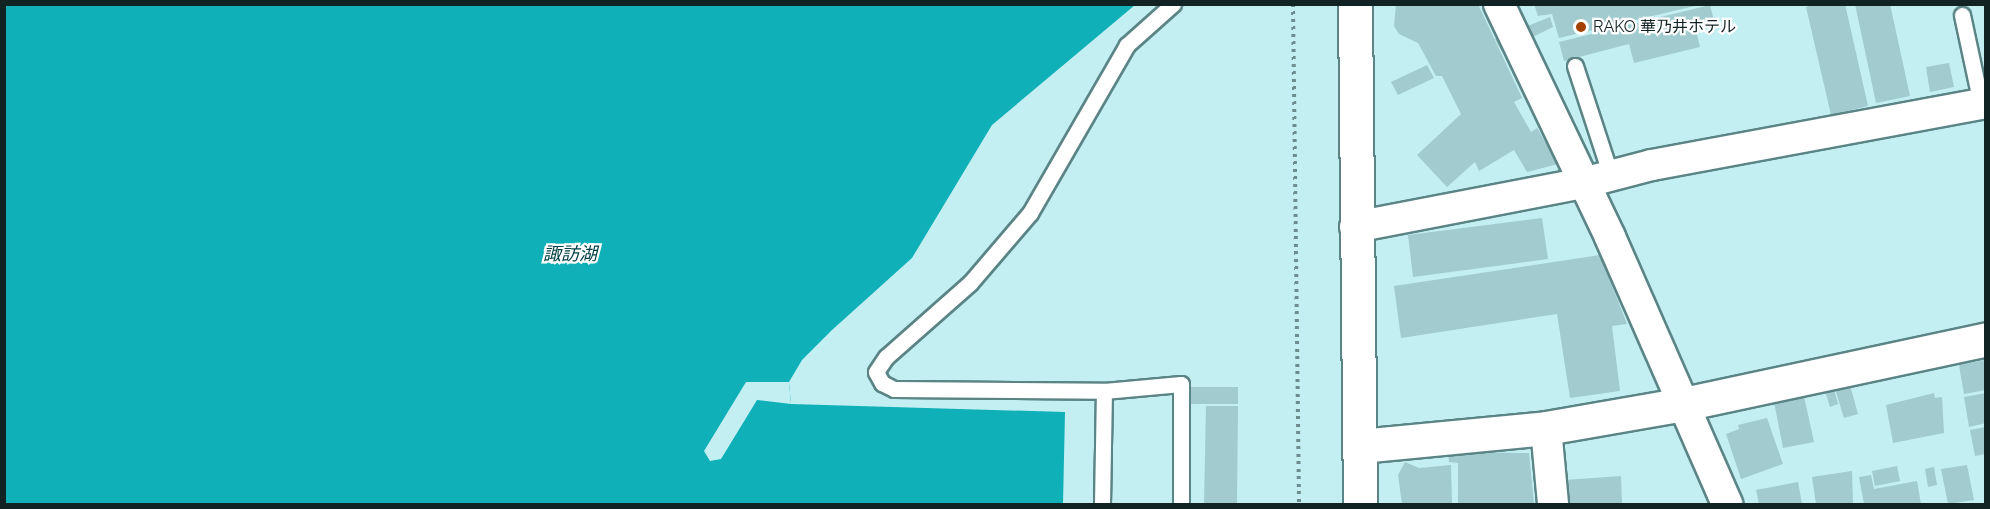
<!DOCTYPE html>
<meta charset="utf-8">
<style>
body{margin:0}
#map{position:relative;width:1990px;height:509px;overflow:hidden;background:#c3eff2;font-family:Raleway,"Noto Sans JP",sans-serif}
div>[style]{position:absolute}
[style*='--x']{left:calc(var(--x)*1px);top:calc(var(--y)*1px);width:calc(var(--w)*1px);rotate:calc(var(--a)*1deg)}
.water>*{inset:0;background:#0fb0b8}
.pier>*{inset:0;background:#c3eff2}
.building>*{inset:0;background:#a1cbce}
.path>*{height:4px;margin-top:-2px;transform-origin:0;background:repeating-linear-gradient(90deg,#6d8c8e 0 3px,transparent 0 7.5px)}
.roads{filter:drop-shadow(2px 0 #5b8486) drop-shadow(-2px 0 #5b8486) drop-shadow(0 2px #5b8486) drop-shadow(0 -2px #5b8486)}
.service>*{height:15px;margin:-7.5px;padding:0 7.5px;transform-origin:7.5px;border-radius:7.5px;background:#fff}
.minor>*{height:30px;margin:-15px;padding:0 15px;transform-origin:15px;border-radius:15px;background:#fff}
.tertiary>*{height:33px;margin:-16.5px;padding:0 16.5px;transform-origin:16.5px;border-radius:16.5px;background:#fff}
.dots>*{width:16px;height:16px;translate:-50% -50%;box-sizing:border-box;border:3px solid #fff;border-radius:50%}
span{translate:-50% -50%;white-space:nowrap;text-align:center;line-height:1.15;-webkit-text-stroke:4.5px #fff;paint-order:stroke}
.poi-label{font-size:16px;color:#122324}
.left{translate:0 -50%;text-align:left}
.water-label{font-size:18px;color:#004044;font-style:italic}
.frame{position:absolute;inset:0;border:6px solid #122324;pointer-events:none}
</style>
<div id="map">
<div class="water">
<i style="clip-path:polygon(4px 5px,1135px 5px,992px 125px,912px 258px,832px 330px,802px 360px,789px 382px,791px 404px,1065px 412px,1063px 504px,5px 504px)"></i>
</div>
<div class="pier">
<i style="clip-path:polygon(746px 382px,789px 382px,791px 404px,757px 400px,721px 459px,710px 461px,704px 451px)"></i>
</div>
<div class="building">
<i style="clip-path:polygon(1396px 4px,1478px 4px,1522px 98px,1514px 102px,1531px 132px,1537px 128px,1558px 164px,1527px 172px,1514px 150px,1479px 171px,1475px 162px,1447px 187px,1417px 155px,1461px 114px,1442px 76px,1436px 76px,1418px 43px,1399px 34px,1394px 26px)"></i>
<i style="clip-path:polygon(1534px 4px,1699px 4px,1699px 5px,1559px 38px,1552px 14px,1538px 16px)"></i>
<i style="clip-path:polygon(1815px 4px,1845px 4px,1868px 106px,1831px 115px,1806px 7px)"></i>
<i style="clip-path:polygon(1855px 4px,1890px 4px,1910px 96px,1876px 103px)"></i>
<i style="clip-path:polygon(1710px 5px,1714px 21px,1695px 26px,1700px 47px,1634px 63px,1629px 44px,1564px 61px,1559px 42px)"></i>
<i style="clip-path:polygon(1550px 17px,1553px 27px,1502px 52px,1495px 39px)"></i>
<i style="clip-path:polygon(1949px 63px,1954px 87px,1930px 92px,1926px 67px)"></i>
<i style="clip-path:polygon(1427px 65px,1434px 78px,1398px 95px,1391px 82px)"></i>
<i style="clip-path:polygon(1542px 218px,1548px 259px,1413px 277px,1408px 235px)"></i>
<i style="clip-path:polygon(1600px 255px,1627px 324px,1612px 326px,1620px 391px,1570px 398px,1557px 314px,1401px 338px,1394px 286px)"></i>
<i style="clip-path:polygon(1986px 360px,1986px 390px,1964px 394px,1959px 365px)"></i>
<i style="clip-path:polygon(1850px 385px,1858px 414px,1844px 418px,1835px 389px)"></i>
<i style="clip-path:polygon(1191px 387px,1238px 387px,1238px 404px,1191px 404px)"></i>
<i style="clip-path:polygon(1834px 389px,1838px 404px,1830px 407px,1825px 391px)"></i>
<i style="clip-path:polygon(1934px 393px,1935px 398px,1942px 397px,1944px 433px,1893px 443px,1886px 405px)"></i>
<i style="clip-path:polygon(1986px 393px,1986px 423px,1969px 427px,1964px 397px)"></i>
<i style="clip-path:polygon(1804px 396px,1814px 442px,1783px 448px,1774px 402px)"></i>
<i style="clip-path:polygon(1206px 406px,1238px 406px,1237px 504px,1204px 504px)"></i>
<i style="clip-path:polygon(1767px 418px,1783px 464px,1741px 479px,1726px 434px,1739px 429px,1738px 425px)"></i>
<i style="clip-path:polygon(1986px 427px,1986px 454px,1975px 456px,1970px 430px)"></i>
<i style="clip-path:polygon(1448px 452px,1529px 453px,1534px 504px,1458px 504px,1458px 463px,1449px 462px)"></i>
<i style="clip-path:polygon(1405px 462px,1419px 468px,1451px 465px,1452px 504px,1402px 504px,1398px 475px)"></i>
<i style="clip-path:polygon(1967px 465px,1974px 500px,1948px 504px,1941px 469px)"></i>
<i style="clip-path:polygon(1897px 466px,1900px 481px,1875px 486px,1872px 471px)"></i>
<i style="clip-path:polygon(1934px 467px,1937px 485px,1928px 487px,1925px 469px)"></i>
<i style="clip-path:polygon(1852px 471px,1853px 504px,1816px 504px,1812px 477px)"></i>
<i style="clip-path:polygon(1871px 475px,1874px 489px,1917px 481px,1921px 504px,1864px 504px,1859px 477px)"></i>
<i style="clip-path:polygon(1621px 476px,1622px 504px,1565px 504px,1564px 480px)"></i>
<i style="clip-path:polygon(1798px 482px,1802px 504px,1759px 504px,1756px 490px)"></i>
</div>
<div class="path">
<i style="--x:1293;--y:4;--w:500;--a:89.31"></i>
</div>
<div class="roads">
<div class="service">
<i style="--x:1173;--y:4;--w:62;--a:138.3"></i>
<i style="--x:1127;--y:45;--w:194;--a:120"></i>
<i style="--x:1030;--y:213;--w:92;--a:130.6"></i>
<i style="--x:970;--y:283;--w:112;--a:138.6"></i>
<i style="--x:886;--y:357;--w:18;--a:124"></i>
<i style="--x:876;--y:372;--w:13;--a:61"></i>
<i style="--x:882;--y:383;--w:13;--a:27"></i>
<i style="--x:894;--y:389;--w:210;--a:0.5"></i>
<i style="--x:1104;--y:391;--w:77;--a:-5.2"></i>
<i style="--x:1181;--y:384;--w:120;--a:90"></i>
<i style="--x:1962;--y:15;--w:91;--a:77.9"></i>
<i style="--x:1575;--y:66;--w:116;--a:71.9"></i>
<i style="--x:1102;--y:504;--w:113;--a:-89"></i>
</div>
<div class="minor">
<i style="--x:1499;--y:4;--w:258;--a:64.5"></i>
<i style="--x:1610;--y:237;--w:292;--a:66.3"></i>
<i style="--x:1355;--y:227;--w:232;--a:-10.9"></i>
<i style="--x:1583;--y:183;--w:71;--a:-14.6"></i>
<i style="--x:1652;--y:165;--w:340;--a:-10.5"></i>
<i style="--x:1546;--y:428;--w:76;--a:84.7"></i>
</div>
<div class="tertiary">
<i style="--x:1355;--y:4;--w:500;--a:89.43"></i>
<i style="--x:1360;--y:446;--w:187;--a:-5.5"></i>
<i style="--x:1546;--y:428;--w:140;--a:-9.9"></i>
<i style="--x:1684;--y:404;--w:309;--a:-12.1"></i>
</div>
</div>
<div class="dots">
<i style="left:1581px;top:27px;background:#a24000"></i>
</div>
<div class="poi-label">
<span class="left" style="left:1593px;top:27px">RAKO 華乃井ホテル</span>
</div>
<div class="water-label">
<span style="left:570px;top:254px">諏訪湖</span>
</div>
<div class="frame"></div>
</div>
